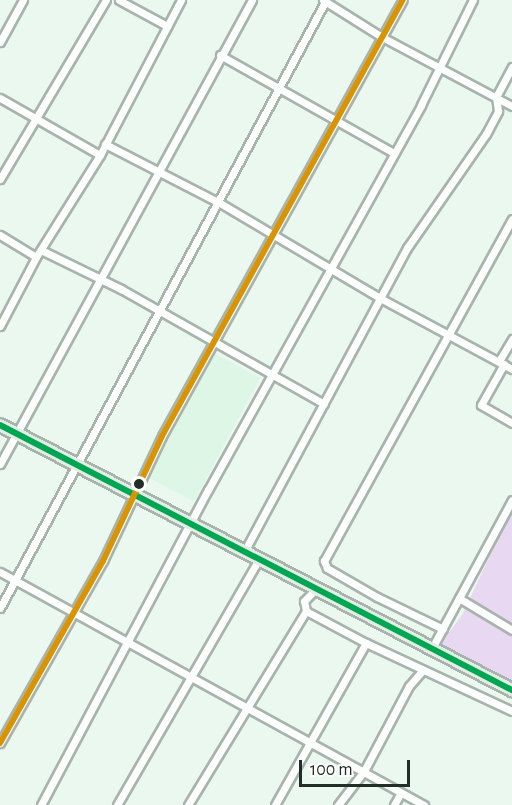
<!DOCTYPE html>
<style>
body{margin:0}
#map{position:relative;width:512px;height:805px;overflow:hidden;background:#eaf8ef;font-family:"Alegreya Sans",sans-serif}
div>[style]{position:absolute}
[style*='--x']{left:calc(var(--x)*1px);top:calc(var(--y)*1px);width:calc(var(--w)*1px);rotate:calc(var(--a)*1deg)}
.built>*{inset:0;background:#ddf6e6}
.green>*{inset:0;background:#e8d8f1}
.roads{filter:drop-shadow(2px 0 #a8b3ac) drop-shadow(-2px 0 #a8b3ac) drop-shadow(0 2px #a8b3ac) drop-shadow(0 -2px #a8b3ac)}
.street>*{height:7px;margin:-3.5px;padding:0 3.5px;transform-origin:3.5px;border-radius:3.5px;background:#fcfefd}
.highway>*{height:12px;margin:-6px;padding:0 6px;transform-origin:6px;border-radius:6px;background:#e2ede6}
.bus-1>*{height:6px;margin:-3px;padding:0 3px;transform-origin:3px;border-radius:3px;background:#00a651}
.bus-2>*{height:6px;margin:-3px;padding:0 3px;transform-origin:3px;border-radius:3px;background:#d79406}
.dots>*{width:16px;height:16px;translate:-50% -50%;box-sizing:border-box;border:3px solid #fff;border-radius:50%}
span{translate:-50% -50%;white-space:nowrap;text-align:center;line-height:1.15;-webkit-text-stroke:4.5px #fff;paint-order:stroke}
.scale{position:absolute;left:299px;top:760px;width:111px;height:27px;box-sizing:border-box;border:3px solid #232d27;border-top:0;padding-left:8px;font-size:18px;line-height:21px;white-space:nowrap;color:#232d27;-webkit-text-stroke:4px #fff;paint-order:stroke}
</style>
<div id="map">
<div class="built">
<i style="clip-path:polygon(212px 352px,260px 378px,194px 501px,145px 476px)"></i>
</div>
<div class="green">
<i style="clip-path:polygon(512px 509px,512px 682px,439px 646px,462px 615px)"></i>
</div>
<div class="roads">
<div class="street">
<i style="--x:119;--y:0;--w:55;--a:28.4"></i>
<i style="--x:323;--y:0;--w:70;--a:32.1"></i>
<i style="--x:382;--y:37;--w:147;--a:28"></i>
<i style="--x:0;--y:42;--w:48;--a:-61.3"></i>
<i style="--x:220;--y:55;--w:200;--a:29.4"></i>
<i style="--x:0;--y:98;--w:115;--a:29.7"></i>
<i style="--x:105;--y:144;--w:129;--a:27.2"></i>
<i style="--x:220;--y:203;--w:186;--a:30.7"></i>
<i style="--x:380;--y:298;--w:150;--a:28.3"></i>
<i style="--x:0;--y:179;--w:208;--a:-59.4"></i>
<i style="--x:0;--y:235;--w:42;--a:31.4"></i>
<i style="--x:41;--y:250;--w:89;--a:26"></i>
<i style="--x:121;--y:289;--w:233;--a:29.5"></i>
<i style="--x:0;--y:326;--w:78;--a:-62.4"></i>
<i style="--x:36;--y:257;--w:120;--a:-57.9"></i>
<i style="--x:100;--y:155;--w:175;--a:-62.4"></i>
<i style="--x:499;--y:361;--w:26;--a:-59"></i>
<i style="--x:504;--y:364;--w:47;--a:119.3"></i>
<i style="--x:481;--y:405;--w:36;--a:30"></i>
<i style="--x:0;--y:464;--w:528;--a:-61.49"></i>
<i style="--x:245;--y:550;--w:343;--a:-61.8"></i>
<i style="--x:407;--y:248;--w:139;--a:-55.3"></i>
<i style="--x:486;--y:134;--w:26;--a:-62"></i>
<i style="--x:498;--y:111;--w:14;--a:-98"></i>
<i style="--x:496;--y:97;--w:34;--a:-62"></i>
<i style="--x:0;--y:572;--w:484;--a:28.8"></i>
<i style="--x:459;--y:598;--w:62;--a:31.1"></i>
<i style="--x:0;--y:608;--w:690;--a:-61.8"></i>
<i style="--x:306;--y:611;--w:68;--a:28.1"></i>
<i style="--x:366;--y:643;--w:161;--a:25"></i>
<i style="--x:443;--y:629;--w:73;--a:-154.1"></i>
<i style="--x:377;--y:597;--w:58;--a:-149.9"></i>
<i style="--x:327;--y:568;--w:8;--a:-113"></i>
<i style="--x:324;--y:561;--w:390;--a:-61.2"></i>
<i style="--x:432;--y:648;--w:168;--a:-61.6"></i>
<i style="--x:0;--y:743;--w:209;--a:-60.5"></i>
<i style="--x:103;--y:561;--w:138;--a:-64.7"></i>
<i style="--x:162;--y:436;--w:498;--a:-61.1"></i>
<i style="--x:41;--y:805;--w:357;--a:-62.1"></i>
<i style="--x:208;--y:490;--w:440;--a:-61"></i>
<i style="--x:421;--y:105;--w:117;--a:-63.7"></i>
<i style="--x:117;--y:805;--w:286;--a:-60"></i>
<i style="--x:188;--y:805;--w:227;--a:-58.7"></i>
<i style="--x:306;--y:611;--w:10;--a:-101"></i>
<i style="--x:304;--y:601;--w:18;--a:-45"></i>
<i style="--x:275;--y:805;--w:186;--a:-60.7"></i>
<i style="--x:338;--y:805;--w:43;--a:-52.6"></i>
<i style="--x:364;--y:771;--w:96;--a:-62.1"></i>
<i style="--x:409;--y:686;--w:21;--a:-49"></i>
<i style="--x:394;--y:805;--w:13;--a:-61"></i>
</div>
<div class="highway">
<i style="--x:0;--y:425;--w:577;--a:27.37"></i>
</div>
</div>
<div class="bus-1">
<i style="--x:0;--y:425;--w:577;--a:27.37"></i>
</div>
<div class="bus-2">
<i style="--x:0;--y:743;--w:209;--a:-60.5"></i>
<i style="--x:103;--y:561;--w:138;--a:-64.7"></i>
<i style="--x:162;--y:436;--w:498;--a:-61.1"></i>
</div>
<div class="dots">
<i style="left:139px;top:484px;background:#232d27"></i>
</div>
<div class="scale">100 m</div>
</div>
